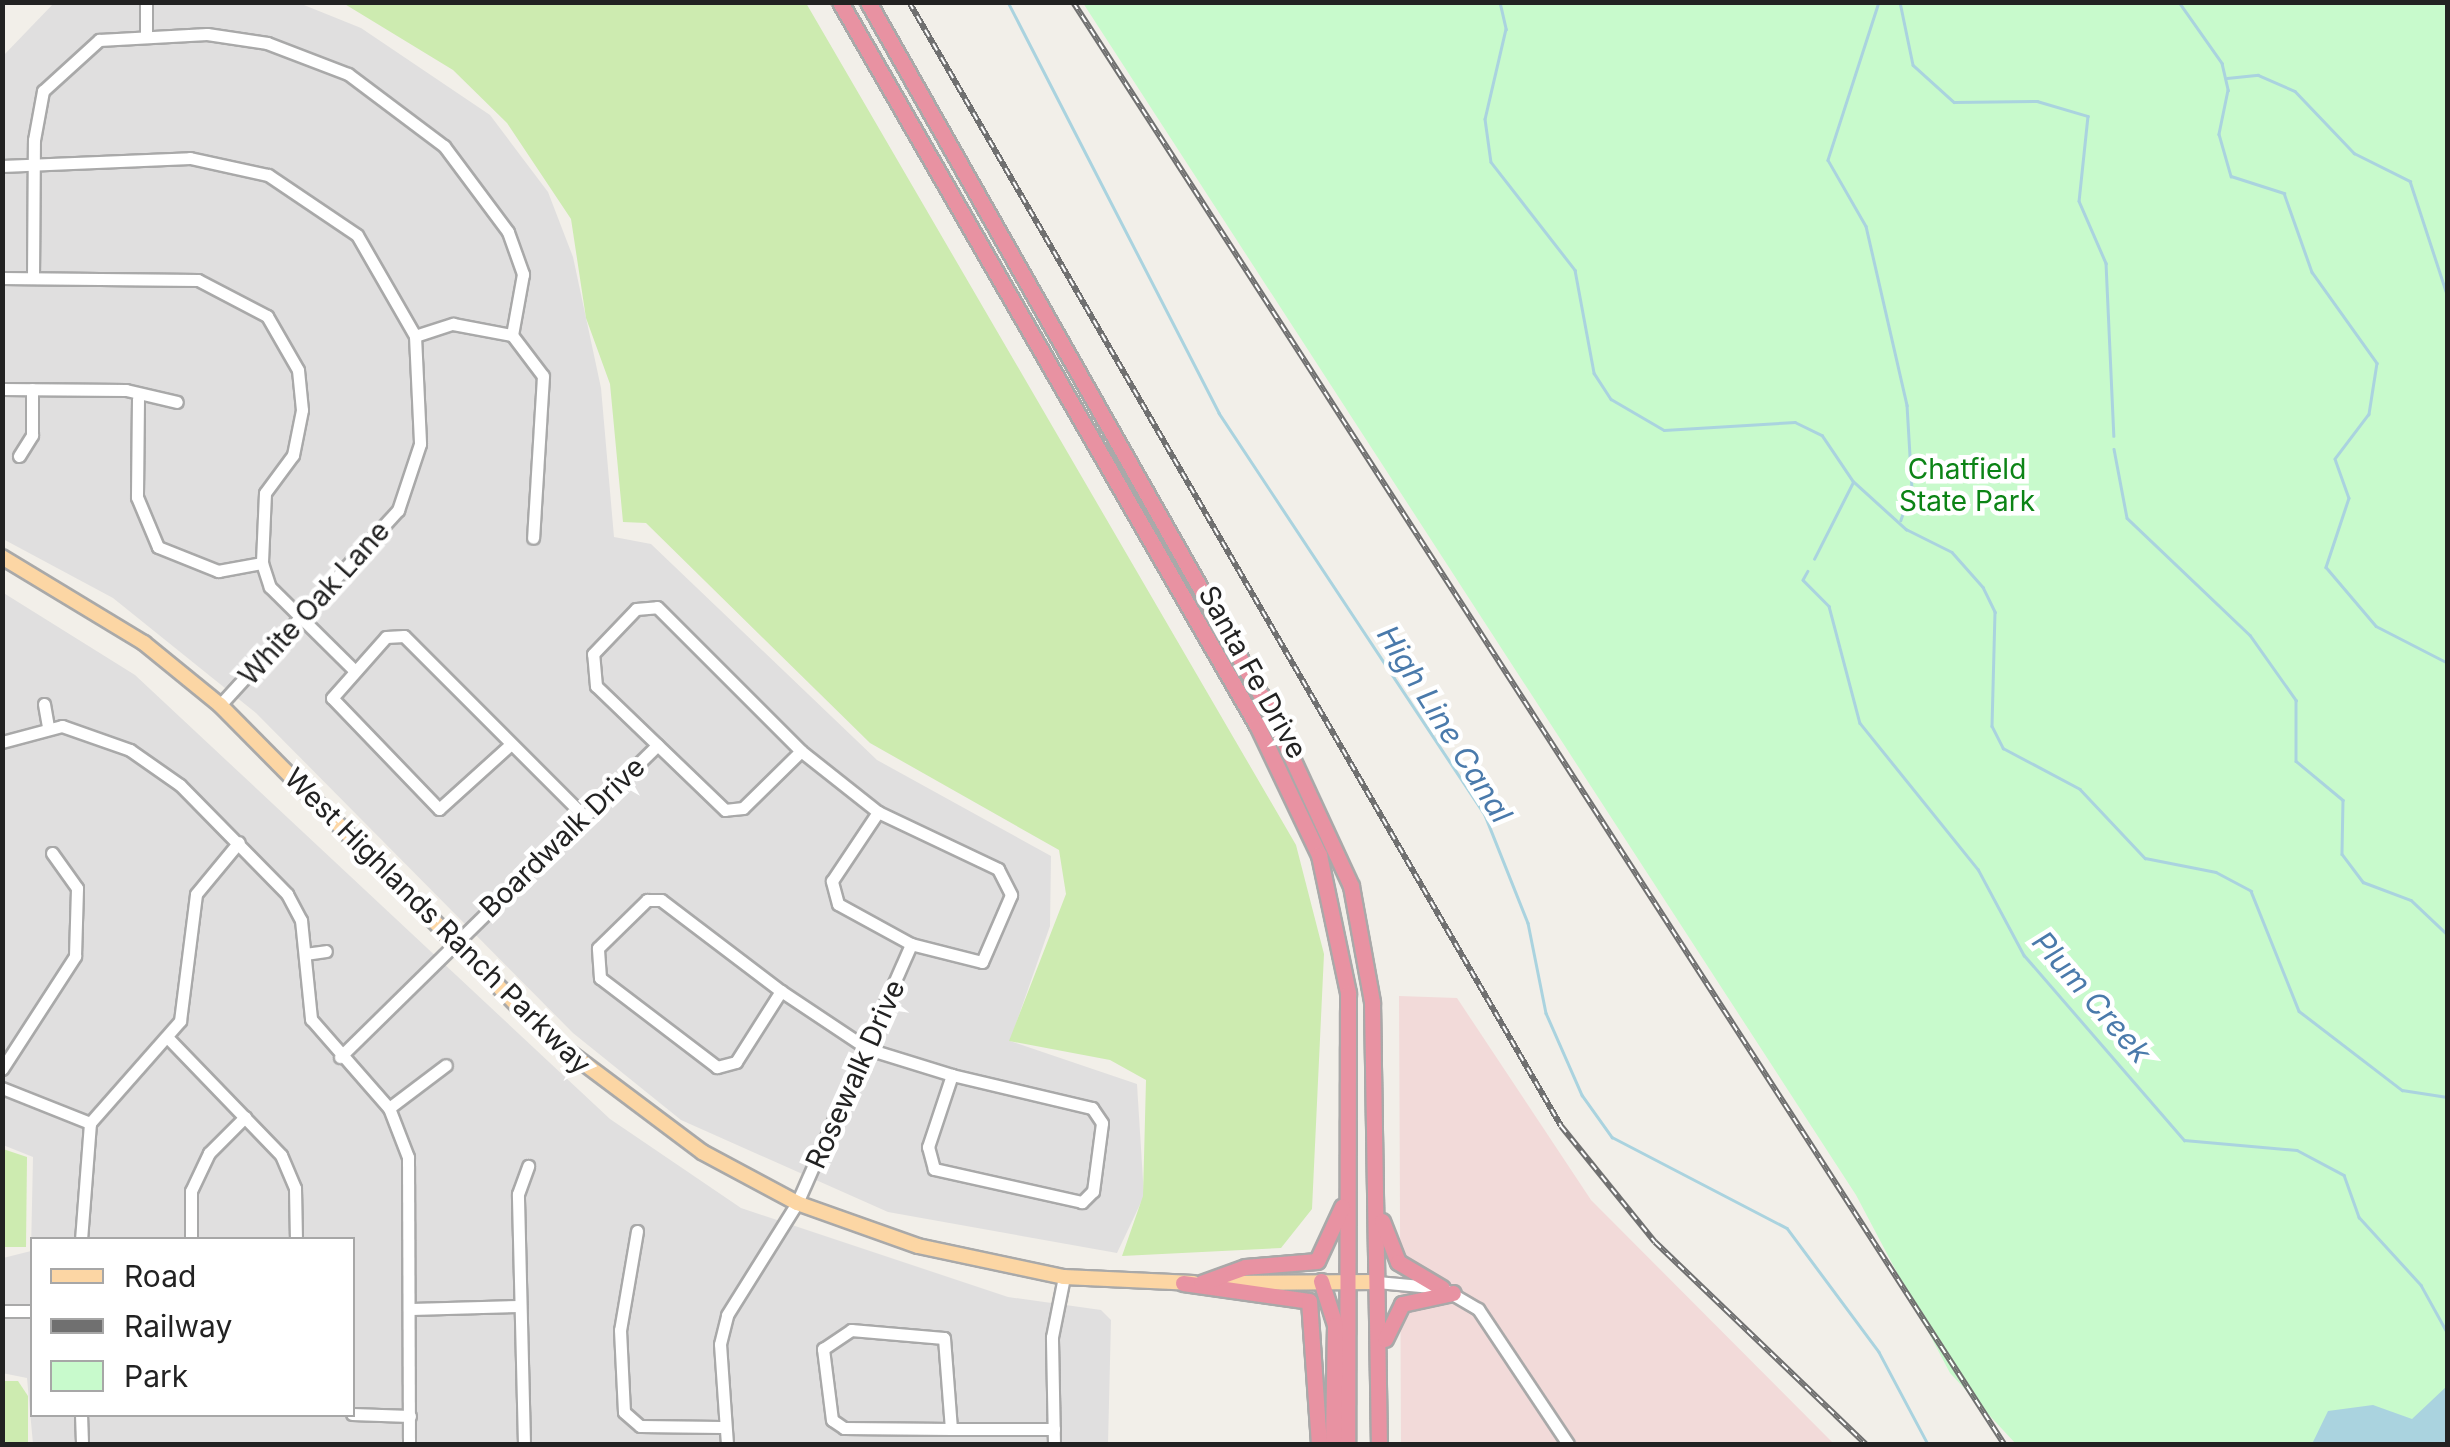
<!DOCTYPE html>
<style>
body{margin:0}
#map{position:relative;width:2450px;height:1447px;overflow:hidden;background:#f2efe9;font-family:Inter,sans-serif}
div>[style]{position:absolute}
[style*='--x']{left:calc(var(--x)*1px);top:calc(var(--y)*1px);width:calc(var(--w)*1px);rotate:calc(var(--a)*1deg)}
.residential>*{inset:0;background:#e0dfdf}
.commercial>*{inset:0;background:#f2dad9}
.grass>*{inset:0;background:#cdebb0}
.park>*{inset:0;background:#c8facc}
.water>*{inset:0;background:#aad3df}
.stream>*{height:2.5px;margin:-1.25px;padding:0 1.25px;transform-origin:1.25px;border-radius:1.25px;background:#aad3df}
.roads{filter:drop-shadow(2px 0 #a9a9a9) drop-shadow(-2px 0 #a9a9a9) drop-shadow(0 2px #a9a9a9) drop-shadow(0 -2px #a9a9a9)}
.minor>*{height:11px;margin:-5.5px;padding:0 5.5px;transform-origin:5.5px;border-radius:5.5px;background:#fff}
.major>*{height:14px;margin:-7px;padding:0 7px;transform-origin:7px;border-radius:7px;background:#fcd6a4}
.highway>*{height:15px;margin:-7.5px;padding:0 7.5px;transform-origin:7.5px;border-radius:7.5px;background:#e892a2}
.rail>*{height:6px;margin-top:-3px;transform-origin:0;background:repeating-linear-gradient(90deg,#fff 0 8px,#707070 0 16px);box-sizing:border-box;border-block:2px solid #707070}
span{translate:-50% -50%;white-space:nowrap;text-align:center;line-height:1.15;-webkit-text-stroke:9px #fff;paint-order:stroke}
.park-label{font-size:28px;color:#0c8416}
.street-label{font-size:28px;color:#222}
.water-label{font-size:30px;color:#4a7aab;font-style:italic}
.frame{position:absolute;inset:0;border:5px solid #222;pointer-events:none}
.legend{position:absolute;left:30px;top:1237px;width:325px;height:180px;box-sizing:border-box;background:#fff;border:2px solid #a7a7a7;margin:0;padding:12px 18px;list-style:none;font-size:30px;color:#222}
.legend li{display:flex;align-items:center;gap:20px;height:50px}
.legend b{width:50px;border:2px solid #a7a7a7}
</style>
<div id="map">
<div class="residential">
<i style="clip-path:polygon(54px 3px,299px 3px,361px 28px,490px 115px,548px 192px,573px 257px,601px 388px,614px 537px,651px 544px,877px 760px,1051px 856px,1050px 926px,1010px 1041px,1137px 1084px,1144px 1196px,1117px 1253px,888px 1212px,681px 1120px,573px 1033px,256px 713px,113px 598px,3px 539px,3px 56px)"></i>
<i style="clip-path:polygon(evenodd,2px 592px,135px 675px,610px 1119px,741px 1208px,1008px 1297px,1101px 1310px,1111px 1320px,1108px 1444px,33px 1444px,27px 1378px,2px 1373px,3px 1258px,31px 1251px,33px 1157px,3px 1145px,2px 592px,32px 1240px,352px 1240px,352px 1414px,32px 1414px,32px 1240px)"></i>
</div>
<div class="commercial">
<i style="clip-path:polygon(1399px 996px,1457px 998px,1591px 1200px,1834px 1444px,1401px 1444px)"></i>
</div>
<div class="grass">
<i style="clip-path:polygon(343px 3px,806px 3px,1296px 845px,1324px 954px,1312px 1209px,1281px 1248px,1122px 1256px,1143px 1196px,1146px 1080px,1110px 1060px,1009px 1041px,1066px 894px,1059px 850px,870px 743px,646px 523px,623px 522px,610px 384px,586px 318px,571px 219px,507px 123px,453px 70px)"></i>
<i style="clip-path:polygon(3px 1149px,27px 1157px,26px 1247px,3px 1247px)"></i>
<i style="clip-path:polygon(3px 1381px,18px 1381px,28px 1396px,28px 1444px,3px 1444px)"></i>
</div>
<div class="park">
<i style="clip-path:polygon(1083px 3px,2447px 3px,2447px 1444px,2016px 1444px,1950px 1373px,1856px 1195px)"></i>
</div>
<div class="water">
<i style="clip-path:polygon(2447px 1386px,2447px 1444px,2312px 1444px,2328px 1411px,2373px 1405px,2412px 1419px)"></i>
</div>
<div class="stream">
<i style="--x:1008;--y:2;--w:462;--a:62.8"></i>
<i style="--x:1219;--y:413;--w:482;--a:56.5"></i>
<i style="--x:1485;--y:815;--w:116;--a:68.3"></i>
<i style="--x:1528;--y:923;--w:92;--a:78.7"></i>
<i style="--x:1546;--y:1013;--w:90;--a:66.3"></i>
<i style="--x:1582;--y:1095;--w:52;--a:54.5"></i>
<i style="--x:1612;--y:1137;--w:197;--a:27.5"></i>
<i style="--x:1787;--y:1228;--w:154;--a:53.4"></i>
<i style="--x:1879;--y:1352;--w:104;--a:62"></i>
<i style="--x:1500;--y:2;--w:28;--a:77"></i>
<i style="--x:1506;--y:29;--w:92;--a:103.1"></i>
<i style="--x:1485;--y:119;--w:43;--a:82.1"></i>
<i style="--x:1491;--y:162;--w:137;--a:52.1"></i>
<i style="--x:1575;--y:270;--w:105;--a:79.5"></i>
<i style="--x:1594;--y:373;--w:31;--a:57"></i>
<i style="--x:1611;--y:399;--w:61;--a:30.3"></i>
<i style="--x:1664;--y:430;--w:131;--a:-3.5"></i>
<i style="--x:1795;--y:422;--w:30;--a:26"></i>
<i style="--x:1822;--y:435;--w:55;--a:56"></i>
<i style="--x:1853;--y:481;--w:72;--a:42.2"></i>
<i style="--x:1906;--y:529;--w:51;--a:26.6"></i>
<i style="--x:1952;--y:552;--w:47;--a:48.5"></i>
<i style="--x:1983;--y:587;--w:28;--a:64"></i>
<i style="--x:1995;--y:612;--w:114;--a:91.5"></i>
<i style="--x:1992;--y:726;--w:25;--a:63"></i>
<i style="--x:2003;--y:748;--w:87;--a:28"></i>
<i style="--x:2080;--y:789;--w:95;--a:46.7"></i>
<i style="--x:2145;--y:858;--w:72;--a:11.2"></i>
<i style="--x:2216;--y:872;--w:40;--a:28"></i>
<i style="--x:2251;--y:891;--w:129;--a:68.2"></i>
<i style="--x:2299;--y:1011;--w:130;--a:37.5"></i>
<i style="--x:2402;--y:1090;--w:47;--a:8.7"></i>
<i style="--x:1879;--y:2;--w:166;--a:107.9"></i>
<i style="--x:1828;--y:160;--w:76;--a:60.1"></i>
<i style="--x:1866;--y:226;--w:184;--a:77.1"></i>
<i style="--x:1907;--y:405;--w:83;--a:86.6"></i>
<i style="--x:1912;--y:488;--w:34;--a:109"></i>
<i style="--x:1900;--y:2;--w:64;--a:78.3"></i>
<i style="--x:1913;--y:65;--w:55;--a:42.1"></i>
<i style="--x:1954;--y:102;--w:83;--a:-0.7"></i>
<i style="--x:2037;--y:101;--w:53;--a:16.4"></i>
<i style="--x:2088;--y:116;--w:85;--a:96"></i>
<i style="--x:2079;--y:201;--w:68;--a:66.5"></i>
<i style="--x:2106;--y:263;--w:173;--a:87.4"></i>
<i style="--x:2179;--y:2;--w:75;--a:54.8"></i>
<i style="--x:2222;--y:63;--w:28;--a:77"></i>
<i style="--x:2228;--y:90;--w:45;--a:101.6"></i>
<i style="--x:2219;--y:134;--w:44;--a:74.1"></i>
<i style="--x:2231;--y:176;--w:56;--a:17.8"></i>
<i style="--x:2284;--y:193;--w:84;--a:70.5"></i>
<i style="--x:2312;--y:272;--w:112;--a:54.5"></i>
<i style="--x:2377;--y:363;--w:52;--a:98.9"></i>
<i style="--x:2369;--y:414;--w:56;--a:127.1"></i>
<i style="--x:2335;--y:459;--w:41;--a:70.3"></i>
<i style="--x:2349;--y:498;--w:73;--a:108.4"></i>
<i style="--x:2326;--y:567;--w:77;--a:49.7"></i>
<i style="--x:2376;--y:626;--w:81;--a:27.2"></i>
<i style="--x:2227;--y:78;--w:31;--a:-6"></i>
<i style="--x:2258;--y:75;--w:40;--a:23.4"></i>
<i style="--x:2295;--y:91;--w:86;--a:46.4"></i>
<i style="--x:2354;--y:153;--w:63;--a:26.6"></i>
<i style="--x:2410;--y:181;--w:122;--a:71.9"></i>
<i style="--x:2114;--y:449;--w:70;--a:79.3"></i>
<i style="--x:2127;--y:518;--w:170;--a:43.6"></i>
<i style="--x:2250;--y:635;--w:80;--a:54.7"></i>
<i style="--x:2296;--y:700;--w:61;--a:90"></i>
<i style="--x:2296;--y:761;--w:61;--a:39.7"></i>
<i style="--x:2343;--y:800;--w:54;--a:91.1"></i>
<i style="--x:2342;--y:854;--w:35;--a:53"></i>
<i style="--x:2363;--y:882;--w:51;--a:20.6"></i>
<i style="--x:2411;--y:900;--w:51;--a:43.4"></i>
<i style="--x:1814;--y:559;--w:86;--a:-63.1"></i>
<i style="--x:1808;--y:571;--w:10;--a:119"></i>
<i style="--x:1803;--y:580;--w:37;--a:45"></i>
<i style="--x:1829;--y:606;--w:121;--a:75.2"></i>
<i style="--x:1860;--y:723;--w:188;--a:51.1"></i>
<i style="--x:1978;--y:869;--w:98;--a:61.9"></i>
<i style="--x:2024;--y:955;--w:245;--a:49.1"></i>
<i style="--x:2184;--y:1140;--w:113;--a:5.1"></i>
<i style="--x:2297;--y:1150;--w:53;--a:28"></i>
<i style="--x:2344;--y:1175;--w:45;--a:70.3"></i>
<i style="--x:2359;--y:1217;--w:92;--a:47.6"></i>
<i style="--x:2421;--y:1285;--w:56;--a:61.1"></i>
</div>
<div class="roads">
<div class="minor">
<i style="--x:146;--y:2;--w:30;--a:90"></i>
<i style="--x:2;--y:166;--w:188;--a:-2.4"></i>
<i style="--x:190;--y:158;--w:80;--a:12.3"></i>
<i style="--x:268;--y:175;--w:107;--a:34"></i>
<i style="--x:357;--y:235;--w:116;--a:60.1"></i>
<i style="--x:415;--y:336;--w:108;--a:87.3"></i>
<i style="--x:420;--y:444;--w:70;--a:108.4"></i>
<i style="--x:398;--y:510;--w:264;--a:132.4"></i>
<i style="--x:2;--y:278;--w:196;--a:0.6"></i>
<i style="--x:198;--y:280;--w:78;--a:27.6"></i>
<i style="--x:267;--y:316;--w:62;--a:60.1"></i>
<i style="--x:298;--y:370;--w:40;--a:84.3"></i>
<i style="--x:302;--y:410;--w:46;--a:101.3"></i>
<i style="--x:293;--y:455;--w:47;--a:126.4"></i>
<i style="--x:265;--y:493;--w:70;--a:92.5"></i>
<i style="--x:262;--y:563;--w:25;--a:72"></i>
<i style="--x:270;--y:587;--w:117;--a:44.7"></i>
<i style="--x:33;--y:278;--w:138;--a:-89.6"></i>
<i style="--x:34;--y:140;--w:50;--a:-79.6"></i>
<i style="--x:43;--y:91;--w:76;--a:-42.3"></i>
<i style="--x:99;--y:40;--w:108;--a:-3.2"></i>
<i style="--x:207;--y:34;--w:61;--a:8.5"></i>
<i style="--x:267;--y:43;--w:87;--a:20.9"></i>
<i style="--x:348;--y:74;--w:120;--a:36.9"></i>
<i style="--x:444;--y:146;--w:107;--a:53.3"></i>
<i style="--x:508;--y:232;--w:45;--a:70.3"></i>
<i style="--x:523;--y:274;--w:62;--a:100.2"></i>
<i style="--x:415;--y:336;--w:40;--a:-18"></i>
<i style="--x:453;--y:324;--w:60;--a:10.6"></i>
<i style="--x:512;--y:335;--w:51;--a:52.9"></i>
<i style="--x:543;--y:376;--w:162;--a:93.5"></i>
<i style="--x:2;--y:389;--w:124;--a:0.5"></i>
<i style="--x:126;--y:390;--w:52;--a:13.2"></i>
<i style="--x:138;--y:399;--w:98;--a:90.6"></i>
<i style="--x:137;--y:497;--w:54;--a:67.2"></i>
<i style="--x:158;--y:547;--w:65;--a:21.8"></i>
<i style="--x:218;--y:571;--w:45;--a:-10.3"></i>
<i style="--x:19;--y:456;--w:25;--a:-58"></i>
<i style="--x:32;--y:435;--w:46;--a:-90"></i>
<i style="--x:44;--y:704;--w:23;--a:80"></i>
<i style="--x:2;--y:742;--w:62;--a:-14.9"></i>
<i style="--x:62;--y:726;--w:72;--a:19.4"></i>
<i style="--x:130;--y:750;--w:61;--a:35"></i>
<i style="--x:180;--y:785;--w:153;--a:45.5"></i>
<i style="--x:287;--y:894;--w:30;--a:62"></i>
<i style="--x:301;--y:920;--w:100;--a:84.2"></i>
<i style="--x:311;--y:1019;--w:118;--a:48.8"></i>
<i style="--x:389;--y:1108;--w:53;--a:68.8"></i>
<i style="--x:408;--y:1157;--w:287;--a:89.8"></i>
<i style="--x:511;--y:744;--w:97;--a:137.9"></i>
<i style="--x:439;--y:809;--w:154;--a:-133.9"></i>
<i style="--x:332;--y:698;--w:81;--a:-48.5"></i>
<i style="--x:386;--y:637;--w:18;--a:-3"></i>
<i style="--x:404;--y:636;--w:255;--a:45"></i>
<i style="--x:801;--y:751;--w:81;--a:135.5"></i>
<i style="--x:743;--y:808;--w:18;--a:174"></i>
<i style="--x:725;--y:810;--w:179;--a:-136.1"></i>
<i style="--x:596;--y:686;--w:32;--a:-95"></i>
<i style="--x:593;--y:654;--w:62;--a:-46.3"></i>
<i style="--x:636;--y:609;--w:21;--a:-5"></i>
<i style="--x:657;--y:607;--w:204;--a:45"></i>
<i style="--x:801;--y:751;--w:98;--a:38.4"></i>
<i style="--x:878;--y:812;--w:133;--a:25.4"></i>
<i style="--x:998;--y:869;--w:29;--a:63"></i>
<i style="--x:1011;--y:895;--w:73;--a:113.4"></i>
<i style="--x:982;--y:962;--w:73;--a:-165.8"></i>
<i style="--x:911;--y:944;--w:83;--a:-151.3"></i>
<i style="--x:838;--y:904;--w:24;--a:-105"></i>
<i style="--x:832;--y:881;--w:83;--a:-56.3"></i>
<i style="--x:647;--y:900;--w:14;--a:0"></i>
<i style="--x:661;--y:900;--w:151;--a:37.2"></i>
<i style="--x:781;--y:991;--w:84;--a:122.4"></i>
<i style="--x:736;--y:1062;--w:20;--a:165"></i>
<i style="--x:717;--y:1067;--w:147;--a:-142.7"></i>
<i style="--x:600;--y:978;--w:30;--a:-94"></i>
<i style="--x:598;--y:948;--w:69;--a:-44.4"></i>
<i style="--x:305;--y:954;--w:21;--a:-8"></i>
<i style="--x:781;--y:991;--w:105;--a:33.7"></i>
<i style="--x:868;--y:1049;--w:88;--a:17.2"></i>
<i style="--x:169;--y:1039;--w:161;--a:46"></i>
<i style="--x:281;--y:1155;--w:36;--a:67"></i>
<i style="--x:295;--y:1188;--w:52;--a:88.9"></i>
<i style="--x:340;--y:1057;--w:445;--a:-44.5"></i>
<i style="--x:2;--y:1069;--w:135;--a:-57.1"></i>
<i style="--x:75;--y:956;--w:68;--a:-88.3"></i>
<i style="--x:77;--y:888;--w:43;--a:-125.5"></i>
<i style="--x:952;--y:1075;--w:144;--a:13.3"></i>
<i style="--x:1092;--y:1108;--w:18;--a:56"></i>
<i style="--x:1102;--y:1123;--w:69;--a:97.5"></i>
<i style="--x:1093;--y:1191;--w:16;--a:135"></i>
<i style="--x:1082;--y:1202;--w:152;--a:-167.4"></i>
<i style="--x:934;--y:1169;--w:23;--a:-105"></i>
<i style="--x:928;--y:1147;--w:76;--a:-71.6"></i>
<i style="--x:2;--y:1088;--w:95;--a:21.7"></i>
<i style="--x:389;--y:1108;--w:71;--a:-37"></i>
<i style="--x:637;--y:1231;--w:100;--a:99.7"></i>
<i style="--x:620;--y:1330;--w:82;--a:87.2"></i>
<i style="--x:624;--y:1412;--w:21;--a:41"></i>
<i style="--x:640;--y:1426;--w:81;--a:0.7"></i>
<i style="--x:81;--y:1240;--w:117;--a:-85.6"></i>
<i style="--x:90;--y:1123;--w:136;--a:-48.6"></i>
<i style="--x:180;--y:1021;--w:128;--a:-82.8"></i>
<i style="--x:196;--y:894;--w:67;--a:-50.4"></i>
<i style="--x:191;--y:1240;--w:49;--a:-90"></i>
<i style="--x:191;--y:1191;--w:42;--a:-64.7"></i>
<i style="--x:209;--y:1153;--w:51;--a:-45"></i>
<i style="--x:1377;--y:1282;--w:65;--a:5.3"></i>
<i style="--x:1442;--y:1288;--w:42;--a:30.3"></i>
<i style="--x:1478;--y:1309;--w:162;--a:56.3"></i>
<i style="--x:411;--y:1309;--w:108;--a:-1.6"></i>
<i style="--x:2;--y:1311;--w:30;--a:0"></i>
<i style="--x:851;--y:1330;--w:93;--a:4.9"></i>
<i style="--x:944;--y:1338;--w:91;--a:85.6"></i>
<i style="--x:951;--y:1429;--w:107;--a:-179.5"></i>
<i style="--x:844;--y:1428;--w:14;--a:-146"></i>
<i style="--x:832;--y:1420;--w:72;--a:-97.2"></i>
<i style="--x:823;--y:1349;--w:34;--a:-34"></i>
<i style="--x:81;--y:1414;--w:30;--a:88"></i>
<i style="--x:352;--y:1414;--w:58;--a:2"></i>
<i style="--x:951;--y:1429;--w:103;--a:0"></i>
<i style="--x:524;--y:1444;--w:250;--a:-91.4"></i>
<i style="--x:518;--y:1194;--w:30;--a:-70"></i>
<i style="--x:727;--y:1444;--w:100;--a:-94"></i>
<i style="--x:720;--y:1344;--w:30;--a:-76"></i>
<i style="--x:727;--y:1315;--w:132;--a:-58"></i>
<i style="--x:797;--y:1203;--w:283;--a:-66.2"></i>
<i style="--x:1054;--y:1444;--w:107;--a:-91.1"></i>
<i style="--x:1052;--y:1337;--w:61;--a:-78.7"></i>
</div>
<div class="major">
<i style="--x:2;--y:557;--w:166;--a:31.2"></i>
<i style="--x:144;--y:643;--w:98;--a:39.2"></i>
<i style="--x:220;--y:705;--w:467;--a:45.3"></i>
<i style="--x:549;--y:1037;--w:191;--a:36.9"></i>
<i style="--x:702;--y:1152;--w:108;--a:28.2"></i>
<i style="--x:797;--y:1203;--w:128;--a:19.6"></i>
<i style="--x:918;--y:1246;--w:149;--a:12"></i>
<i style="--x:1064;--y:1277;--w:130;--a:2.6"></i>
<i style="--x:1216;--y:1283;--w:161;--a:-0.4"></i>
</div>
<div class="highway">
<i style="--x:840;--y:2;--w:835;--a:60.03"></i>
<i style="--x:1257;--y:725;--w:144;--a:64.5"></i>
<i style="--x:1319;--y:855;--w:141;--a:78.1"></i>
<i style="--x:1348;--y:993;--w:451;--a:90.1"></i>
<i style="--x:868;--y:2;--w:820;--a:60.46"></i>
<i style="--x:1272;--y:715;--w:188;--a:65.2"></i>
<i style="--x:1351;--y:886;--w:118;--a:79.7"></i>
<i style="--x:1372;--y:1002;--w:442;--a:89.1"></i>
<i style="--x:1382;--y:1221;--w:44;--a:68.7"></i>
<i style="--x:1398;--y:1262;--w:51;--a:30.6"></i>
<i style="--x:1321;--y:1281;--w:46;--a:72.3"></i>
<i style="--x:1335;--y:1325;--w:119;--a:91"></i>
<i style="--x:1183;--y:1283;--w:127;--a:8.1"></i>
<i style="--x:1309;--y:1301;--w:143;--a:86"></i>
<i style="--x:1201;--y:1283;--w:47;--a:-20"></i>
<i style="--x:1245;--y:1267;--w:72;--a:-4.8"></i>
<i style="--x:1317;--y:1261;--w:60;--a:-65.2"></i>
<i style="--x:1385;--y:1339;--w:39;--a:-64"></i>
<i style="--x:1402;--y:1304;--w:52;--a:-12.2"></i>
</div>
</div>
<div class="rail">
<i style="--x:909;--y:2;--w:1299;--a:59.88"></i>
<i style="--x:1561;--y:1126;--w:149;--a:51"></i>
<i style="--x:1655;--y:1242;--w:292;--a:43.8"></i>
<i style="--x:1073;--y:2;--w:1716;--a:57.15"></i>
</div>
<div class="park-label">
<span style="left:1967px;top:485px">Chatfield<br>State Park</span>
</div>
<div class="street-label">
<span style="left:314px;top:603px;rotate:-48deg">White Oak Lane</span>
<span style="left:1253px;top:672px;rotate:61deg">Santa Fe Drive</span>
<span style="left:562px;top:837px;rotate:-44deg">Boardwalk Drive</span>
<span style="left:438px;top:921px;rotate:45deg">West Highlands Ranch Parkway</span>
<span style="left:855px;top:1074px;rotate:-66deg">Rosewalk Drive</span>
</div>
<div class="water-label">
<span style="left:1445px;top:724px;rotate:58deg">High Line Canal</span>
<span style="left:2092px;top:997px;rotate:49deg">Plum Creek</span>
</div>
<div class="frame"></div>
<ul class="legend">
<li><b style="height:12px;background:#fcd6a4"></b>Road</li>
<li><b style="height:12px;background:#707070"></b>Railway</li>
<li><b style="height:28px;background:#c8facc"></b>Park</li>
</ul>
</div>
